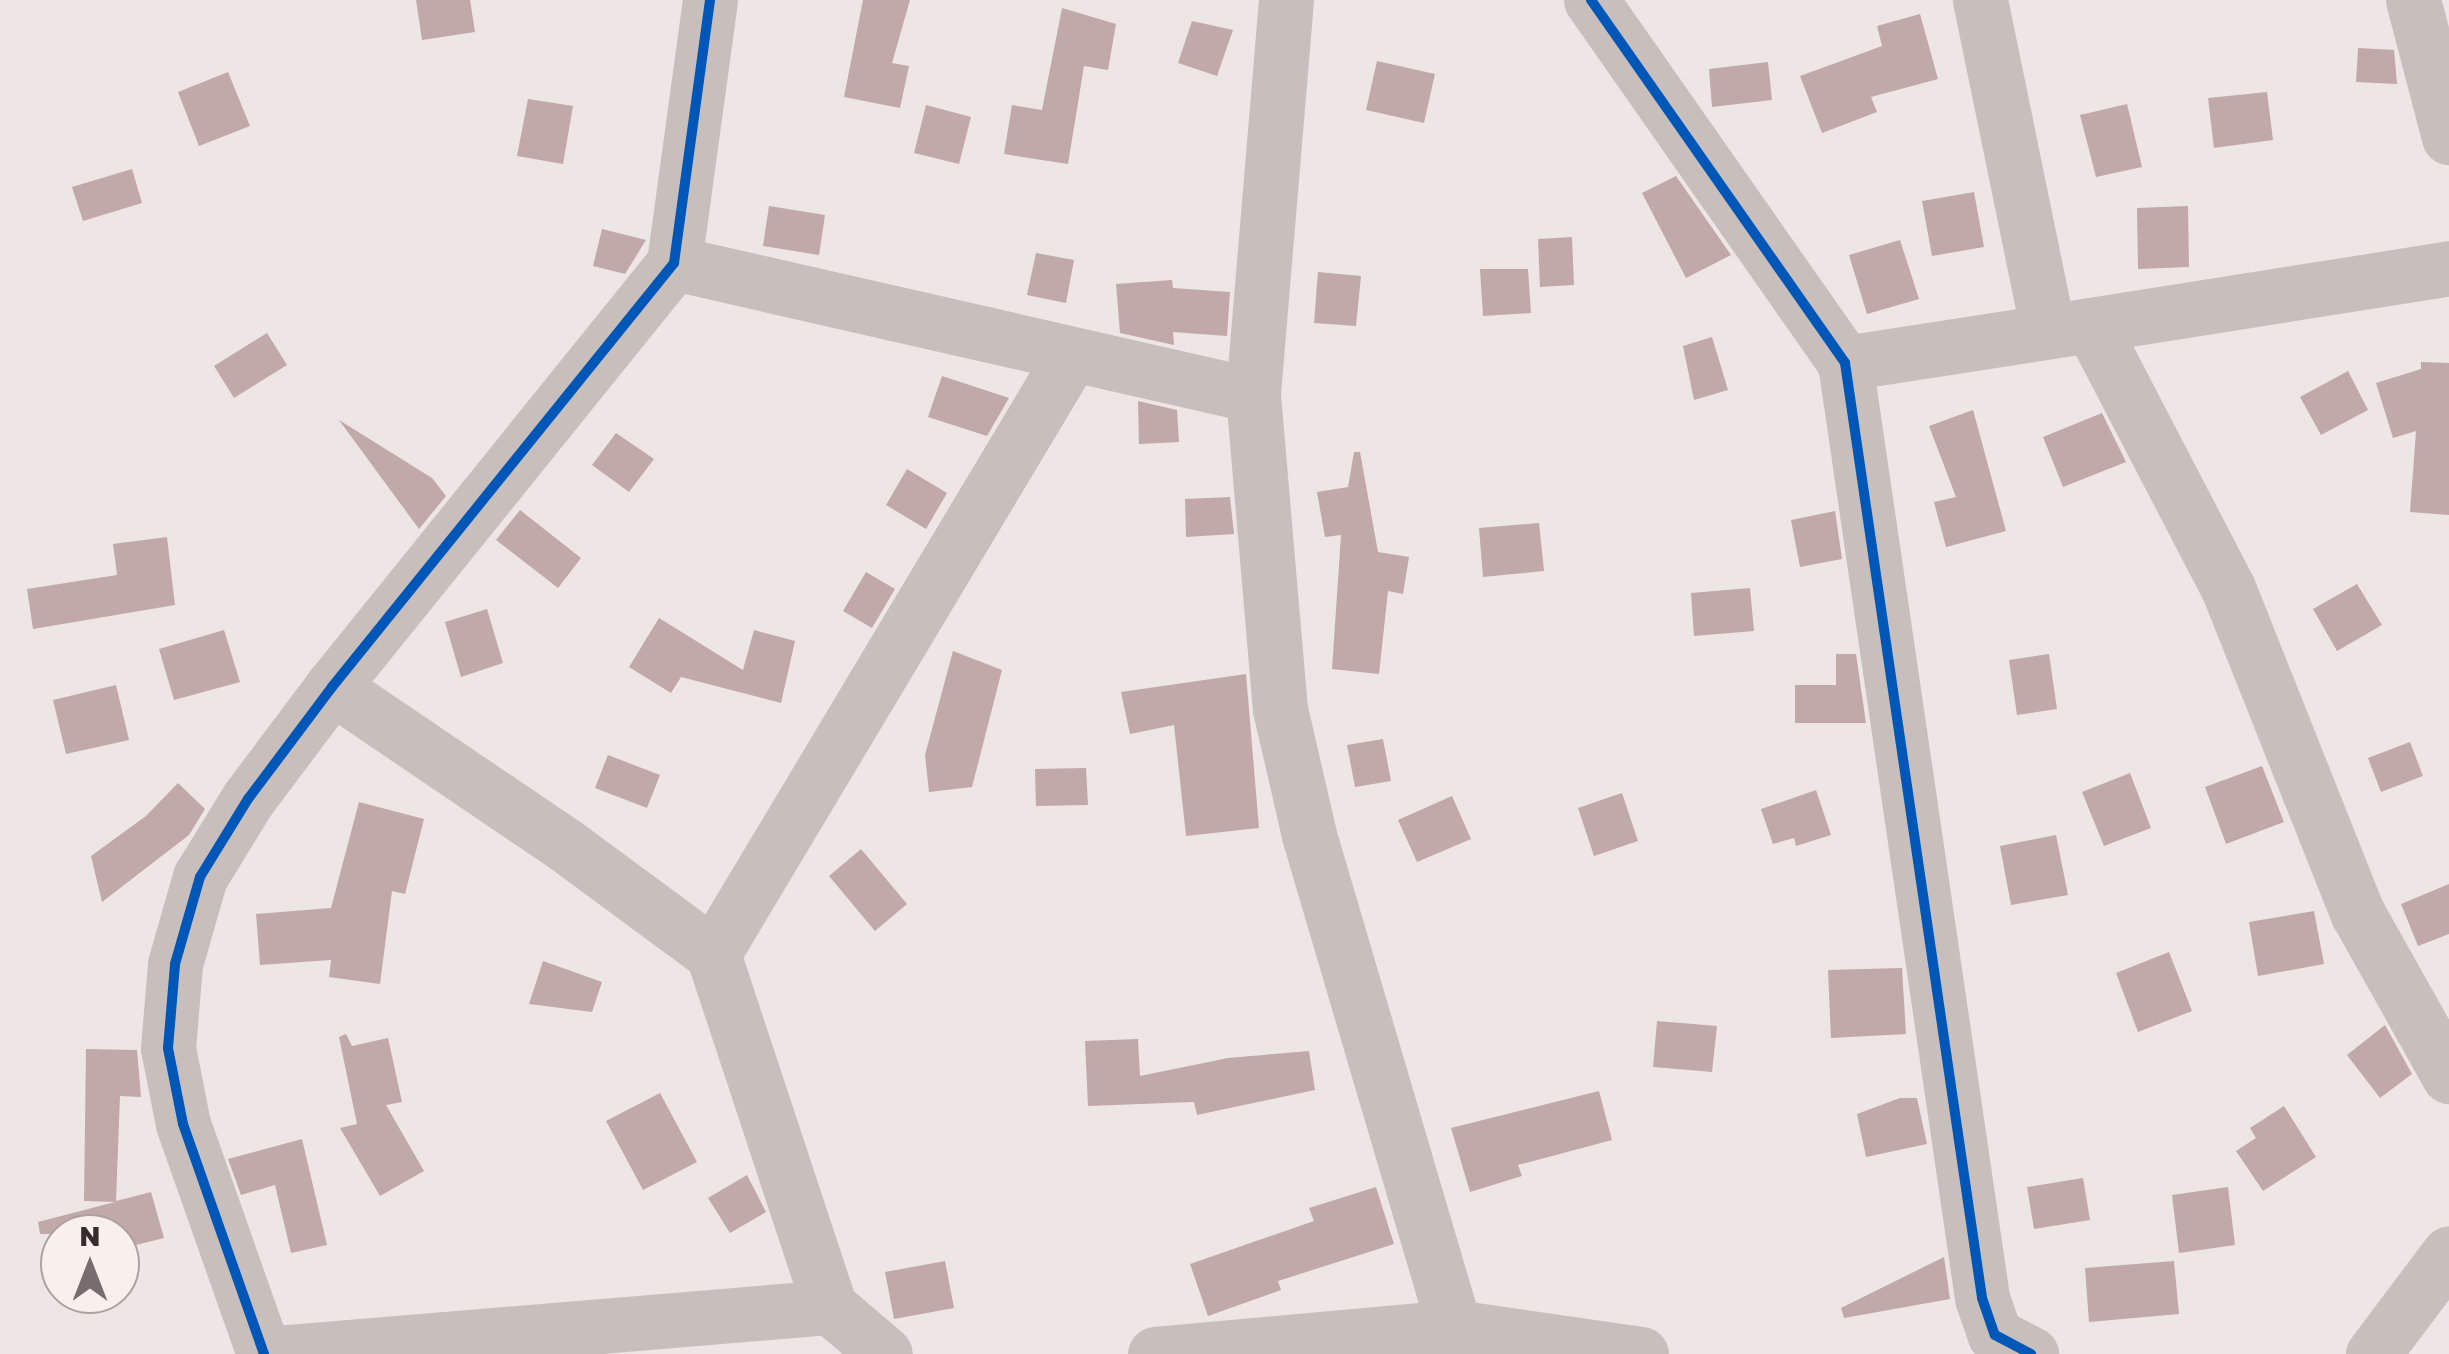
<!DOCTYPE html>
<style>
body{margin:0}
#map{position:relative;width:2449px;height:1354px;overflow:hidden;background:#eee6e4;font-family:"Golos Text",sans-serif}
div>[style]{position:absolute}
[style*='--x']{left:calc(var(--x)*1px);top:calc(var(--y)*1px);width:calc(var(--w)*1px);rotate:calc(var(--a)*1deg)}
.building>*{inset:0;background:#c1a8a9}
.minor>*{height:55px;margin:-27.5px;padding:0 27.5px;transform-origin:27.5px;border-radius:27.5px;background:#c8bfbd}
.cycleway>*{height:10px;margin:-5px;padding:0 5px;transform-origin:5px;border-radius:5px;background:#0057b8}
span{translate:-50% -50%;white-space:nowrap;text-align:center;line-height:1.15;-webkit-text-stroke:10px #f9f0ed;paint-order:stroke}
.north{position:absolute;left:40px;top:1214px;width:100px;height:100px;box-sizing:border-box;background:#f9f0ed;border:2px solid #aca19f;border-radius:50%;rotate:0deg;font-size:28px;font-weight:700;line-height:40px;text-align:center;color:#382b2b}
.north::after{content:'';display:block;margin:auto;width:35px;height:45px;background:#786c6c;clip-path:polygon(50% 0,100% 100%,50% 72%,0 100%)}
</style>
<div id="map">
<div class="building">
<i style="clip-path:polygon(416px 0,470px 0,475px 32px,422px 40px)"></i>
<i style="clip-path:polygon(863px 0,910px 0,892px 63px,909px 66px,900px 108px,844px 97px)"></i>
<i style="clip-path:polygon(1062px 8px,1116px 24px,1108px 70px,1084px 66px,1068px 164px,1004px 154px,1012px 105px,1042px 110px)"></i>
<i style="clip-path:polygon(1920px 14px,1938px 79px,1871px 97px,1877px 112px,1822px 133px,1800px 76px,1882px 46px,1877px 26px)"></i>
<i style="clip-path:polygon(1192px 21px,1233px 30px,1217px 76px,1178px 63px)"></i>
<i style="clip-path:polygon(2358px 48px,2394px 50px,2397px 84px,2356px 82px)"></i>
<i style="clip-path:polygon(1377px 61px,1435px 74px,1424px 123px,1366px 110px)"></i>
<i style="clip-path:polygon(1768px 62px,1772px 100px,1712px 107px,1709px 69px)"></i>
<i style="clip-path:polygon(228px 72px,250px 126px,199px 146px,178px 92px)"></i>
<i style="clip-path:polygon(2267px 92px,2273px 140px,2214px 148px,2208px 98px)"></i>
<i style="clip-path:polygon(528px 99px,573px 106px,563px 164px,517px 156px)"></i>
<i style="clip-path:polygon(2127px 104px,2142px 167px,2096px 177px,2080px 115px)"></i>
<i style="clip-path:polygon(926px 105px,971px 117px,959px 164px,914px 153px)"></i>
<i style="clip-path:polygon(132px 169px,142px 203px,83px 221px,72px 187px)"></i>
<i style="clip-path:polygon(1676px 176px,1731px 255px,1686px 278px,1642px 193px)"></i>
<i style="clip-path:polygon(1974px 192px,1984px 247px,1932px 256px,1922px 201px)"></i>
<i style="clip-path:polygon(769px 206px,825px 215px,819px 255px,763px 246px)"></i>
<i style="clip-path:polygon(2188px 206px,2189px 267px,2138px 269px,2137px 208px)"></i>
<i style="clip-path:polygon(602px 229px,646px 240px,625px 274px,593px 266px)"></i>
<i style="clip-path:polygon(1572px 237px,1574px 285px,1540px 287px,1538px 239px)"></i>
<i style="clip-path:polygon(1900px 240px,1919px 299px,1867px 314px,1849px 255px)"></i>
<i style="clip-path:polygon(1036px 253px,1074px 260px,1066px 303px,1027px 295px)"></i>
<i style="clip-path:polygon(1480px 269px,1528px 269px,1531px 313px,1483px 316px)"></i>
<i style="clip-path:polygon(1318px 272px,1361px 276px,1356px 326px,1314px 323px)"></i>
<i style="clip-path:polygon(1172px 280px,1173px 288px,1230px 292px,1227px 336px,1173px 332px,1174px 345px,1120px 333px,1116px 284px)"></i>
<i style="clip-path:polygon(267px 333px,287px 365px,234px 398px,214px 366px)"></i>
<i style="clip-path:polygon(1712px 337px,1728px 390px,1694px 400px,1683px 346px)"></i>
<i style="clip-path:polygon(2421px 362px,2449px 363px,2449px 515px,2410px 512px,2416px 431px,2393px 438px,2376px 383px,2421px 369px)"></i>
<i style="clip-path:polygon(2348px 371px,2368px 410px,2321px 435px,2300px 397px)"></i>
<i style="clip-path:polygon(942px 376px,1009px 398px,987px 436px,928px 417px)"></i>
<i style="clip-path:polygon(1138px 401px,1177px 410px,1179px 442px,1139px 444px)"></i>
<i style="clip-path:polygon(1973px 410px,2006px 531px,1946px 547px,1934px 502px,1956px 497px,1929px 426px)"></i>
<i style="clip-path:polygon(2102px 413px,2126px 462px,2063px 487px,2043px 437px)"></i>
<i style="clip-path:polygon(339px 420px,432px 478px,446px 496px,419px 529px)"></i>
<i style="clip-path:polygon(616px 433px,654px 459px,629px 492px,592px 465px)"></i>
<i style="clip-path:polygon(1354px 452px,1360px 452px,1378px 552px,1409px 557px,1403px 594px,1388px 591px,1379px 674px,1332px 669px,1341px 535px,1325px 537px,1317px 492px,1348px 487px)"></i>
<i style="clip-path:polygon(907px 469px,947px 493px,926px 529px,886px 505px)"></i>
<i style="clip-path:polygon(1230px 497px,1234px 534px,1186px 537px,1185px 499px)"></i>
<i style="clip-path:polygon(520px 510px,581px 558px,558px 588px,496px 540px)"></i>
<i style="clip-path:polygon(1835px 511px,1842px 559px,1800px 567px,1791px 520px)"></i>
<i style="clip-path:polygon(1539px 523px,1544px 571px,1483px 577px,1479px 528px)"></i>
<i style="clip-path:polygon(167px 537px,175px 605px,33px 629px,27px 589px,117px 575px,113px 544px)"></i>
<i style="clip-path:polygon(866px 572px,895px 589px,872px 628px,843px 611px)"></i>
<i style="clip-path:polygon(2357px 584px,2382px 625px,2337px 651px,2313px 609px)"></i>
<i style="clip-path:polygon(1750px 588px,1754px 631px,1694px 636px,1691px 593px)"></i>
<i style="clip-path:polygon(487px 609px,503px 663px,461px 677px,445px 622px)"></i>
<i style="clip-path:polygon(659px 618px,743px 670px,754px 630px,795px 641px,781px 703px,681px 677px,671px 693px,629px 667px)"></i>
<i style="clip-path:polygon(224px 630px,240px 682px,174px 700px,159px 649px)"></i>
<i style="clip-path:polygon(953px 651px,1002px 670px,972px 787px,929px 792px,925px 755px)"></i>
<i style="clip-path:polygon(1836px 654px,1856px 654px,1866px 723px,1795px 723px,1795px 685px,1836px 685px)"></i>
<i style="clip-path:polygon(2049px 654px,2057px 709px,2017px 715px,2009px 660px)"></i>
<i style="clip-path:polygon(1246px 674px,1259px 828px,1186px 836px,1174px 725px,1130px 734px,1121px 692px)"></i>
<i style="clip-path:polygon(116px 685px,129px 740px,66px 754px,53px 700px)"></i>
<i style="clip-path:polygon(1383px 739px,1391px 781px,1355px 787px,1347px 745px)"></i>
<i style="clip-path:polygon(2410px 742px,2423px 776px,2381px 792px,2368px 758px)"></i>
<i style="clip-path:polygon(608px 755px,660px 775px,647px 808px,595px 788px)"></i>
<i style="clip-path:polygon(2262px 766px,2284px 822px,2226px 844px,2205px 787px)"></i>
<i style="clip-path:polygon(1086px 768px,1088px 805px,1036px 806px,1035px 769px)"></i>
<i style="clip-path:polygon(2130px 773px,2151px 828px,2104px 846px,2082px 792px)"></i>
<i style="clip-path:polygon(178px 783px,205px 809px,189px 835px,102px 902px,91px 856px,146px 816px)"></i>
<i style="clip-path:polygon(1816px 790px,1831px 835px,1796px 846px,1794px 838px,1773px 844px,1761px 809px)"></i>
<i style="clip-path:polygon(1622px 793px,1638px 841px,1594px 856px,1578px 808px)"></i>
<i style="clip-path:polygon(1452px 796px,1471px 839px,1417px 862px,1398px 820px)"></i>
<i style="clip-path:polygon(359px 802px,424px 819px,405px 894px,392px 891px,380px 984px,329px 977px,331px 960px,260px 965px,256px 914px,331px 908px)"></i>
<i style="clip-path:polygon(2056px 835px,2068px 895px,2011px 905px,2000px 846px)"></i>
<i style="clip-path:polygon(861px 849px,907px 904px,875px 931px,829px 876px)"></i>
<i style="clip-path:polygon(2449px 884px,2449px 934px,2418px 946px,2401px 904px)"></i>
<i style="clip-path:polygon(2314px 911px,2324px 964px,2258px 976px,2249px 922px)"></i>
<i style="clip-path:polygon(2169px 952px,2192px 1011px,2138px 1032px,2116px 973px)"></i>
<i style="clip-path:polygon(543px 961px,602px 982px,592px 1012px,529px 1004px)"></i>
<i style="clip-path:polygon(1902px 968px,1906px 1034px,1831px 1038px,1828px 970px)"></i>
<i style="clip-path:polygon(1657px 1021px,1717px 1026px,1712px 1072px,1653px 1067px)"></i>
<i style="clip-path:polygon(2385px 1025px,2412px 1074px,2380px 1098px,2347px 1055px)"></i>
<i style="clip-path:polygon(346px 1034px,352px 1046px,388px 1038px,402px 1102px,386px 1105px,424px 1171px,380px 1196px,340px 1128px,357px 1124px,339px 1037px)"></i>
<i style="clip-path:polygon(1138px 1039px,1140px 1076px,1228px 1058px,1309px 1051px,1315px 1090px,1197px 1115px,1194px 1102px,1088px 1106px,1085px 1041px)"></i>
<i style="clip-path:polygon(86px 1049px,137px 1050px,141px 1097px,120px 1096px,116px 1201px,151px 1192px,164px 1238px,120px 1249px,120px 1234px,40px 1234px,38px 1222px,115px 1202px,84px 1201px)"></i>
<i style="clip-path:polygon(1599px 1091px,1612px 1140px,1518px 1165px,1522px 1176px,1470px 1192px,1451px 1128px)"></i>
<i style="clip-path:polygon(660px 1093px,697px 1162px,643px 1190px,606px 1121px)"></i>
<i style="clip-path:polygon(1900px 1098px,1917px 1098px,1927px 1144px,1866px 1157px,1857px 1114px)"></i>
<i style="clip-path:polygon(2284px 1106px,2316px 1157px,2263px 1191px,2236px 1151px,2256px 1138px,2250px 1128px)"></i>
<i style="clip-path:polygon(302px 1139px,327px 1245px,291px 1253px,275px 1185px,241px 1195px,228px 1159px)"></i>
<i style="clip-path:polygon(747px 1175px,766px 1212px,730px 1233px,708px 1198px)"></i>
<i style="clip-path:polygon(2083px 1178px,2090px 1220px,2034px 1229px,2027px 1187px)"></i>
<i style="clip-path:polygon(1376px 1187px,1394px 1244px,1278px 1281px,1281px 1290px,1208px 1316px,1190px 1264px,1314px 1221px,1309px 1208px)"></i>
<i style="clip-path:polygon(2228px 1187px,2235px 1245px,2179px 1253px,2172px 1195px)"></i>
<i style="clip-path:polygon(1944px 1257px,1950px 1299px,1844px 1318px,1841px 1308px)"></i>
<i style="clip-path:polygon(945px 1261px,954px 1308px,894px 1319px,885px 1272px)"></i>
<i style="clip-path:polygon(2174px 1261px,2179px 1314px,2089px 1322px,2085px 1268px)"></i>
</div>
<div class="minor">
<i style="--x:1286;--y:0;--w:396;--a:94.8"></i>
<i style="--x:1253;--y:395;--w:315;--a:85.1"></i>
<i style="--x:1280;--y:709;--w:129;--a:77"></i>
<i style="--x:1309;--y:835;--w:513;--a:73.58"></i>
<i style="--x:1591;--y:0;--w:443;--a:55"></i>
<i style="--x:1845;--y:363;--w:945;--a:81.66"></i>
<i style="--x:1982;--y:1298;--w:39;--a:71"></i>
<i style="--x:1995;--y:1335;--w:41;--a:27.8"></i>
<i style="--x:1980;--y:0;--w:337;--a:78.4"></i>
<i style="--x:2413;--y:0;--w:142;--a:75.3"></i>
<i style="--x:674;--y:263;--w:594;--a:12.84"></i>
<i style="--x:2091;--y:325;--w:363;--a:-9"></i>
<i style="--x:1845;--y:363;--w:249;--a:-8.8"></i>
<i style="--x:2091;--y:325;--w:297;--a:62.5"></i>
<i style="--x:2228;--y:588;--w:351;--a:68.3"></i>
<i style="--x:2358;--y:914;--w:186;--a:60.7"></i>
<i style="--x:332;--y:687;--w:280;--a:34.1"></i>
<i style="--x:564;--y:844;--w:185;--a:36.4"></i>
<i style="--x:713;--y:954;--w:372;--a:71.7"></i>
<i style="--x:713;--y:954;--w:697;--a:-59.09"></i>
<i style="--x:264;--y:1354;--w:244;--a:-109.4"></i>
<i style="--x:183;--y:1124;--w:77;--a:-101.2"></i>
<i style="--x:168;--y:1048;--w:84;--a:-85.2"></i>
<i style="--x:175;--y:964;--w:91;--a:-74"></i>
<i style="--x:200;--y:877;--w:92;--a:-58.4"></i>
<i style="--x:248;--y:799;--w:140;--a:-53.1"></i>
<i style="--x:332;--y:687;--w:545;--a:-51.11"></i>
<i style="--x:674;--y:263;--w:265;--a:-82.2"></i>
<i style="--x:265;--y:1354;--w:567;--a:-4.76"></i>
<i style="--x:830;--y:1307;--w:72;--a:40.5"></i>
<i style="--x:1155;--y:1354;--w:300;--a:-5.2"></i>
<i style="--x:1454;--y:1327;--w:189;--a:8.2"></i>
<i style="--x:2373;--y:1354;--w:126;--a:-53"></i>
</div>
<div class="cycleway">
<i style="--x:1591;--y:0;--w:443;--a:55"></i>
<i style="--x:1845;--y:363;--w:945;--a:81.66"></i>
<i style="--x:1982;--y:1298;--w:39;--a:71"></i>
<i style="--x:1995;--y:1335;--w:41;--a:27.8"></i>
<i style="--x:264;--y:1354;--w:244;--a:-109.4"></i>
<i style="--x:183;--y:1124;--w:77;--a:-101.2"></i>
<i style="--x:168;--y:1048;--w:84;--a:-85.2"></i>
<i style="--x:175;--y:964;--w:91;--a:-74"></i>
<i style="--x:200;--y:877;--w:92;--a:-58.4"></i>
<i style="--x:248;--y:799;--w:140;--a:-53.1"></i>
<i style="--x:332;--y:687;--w:545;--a:-51.11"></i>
<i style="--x:674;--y:263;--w:265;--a:-82.2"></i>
</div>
<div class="north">N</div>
</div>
